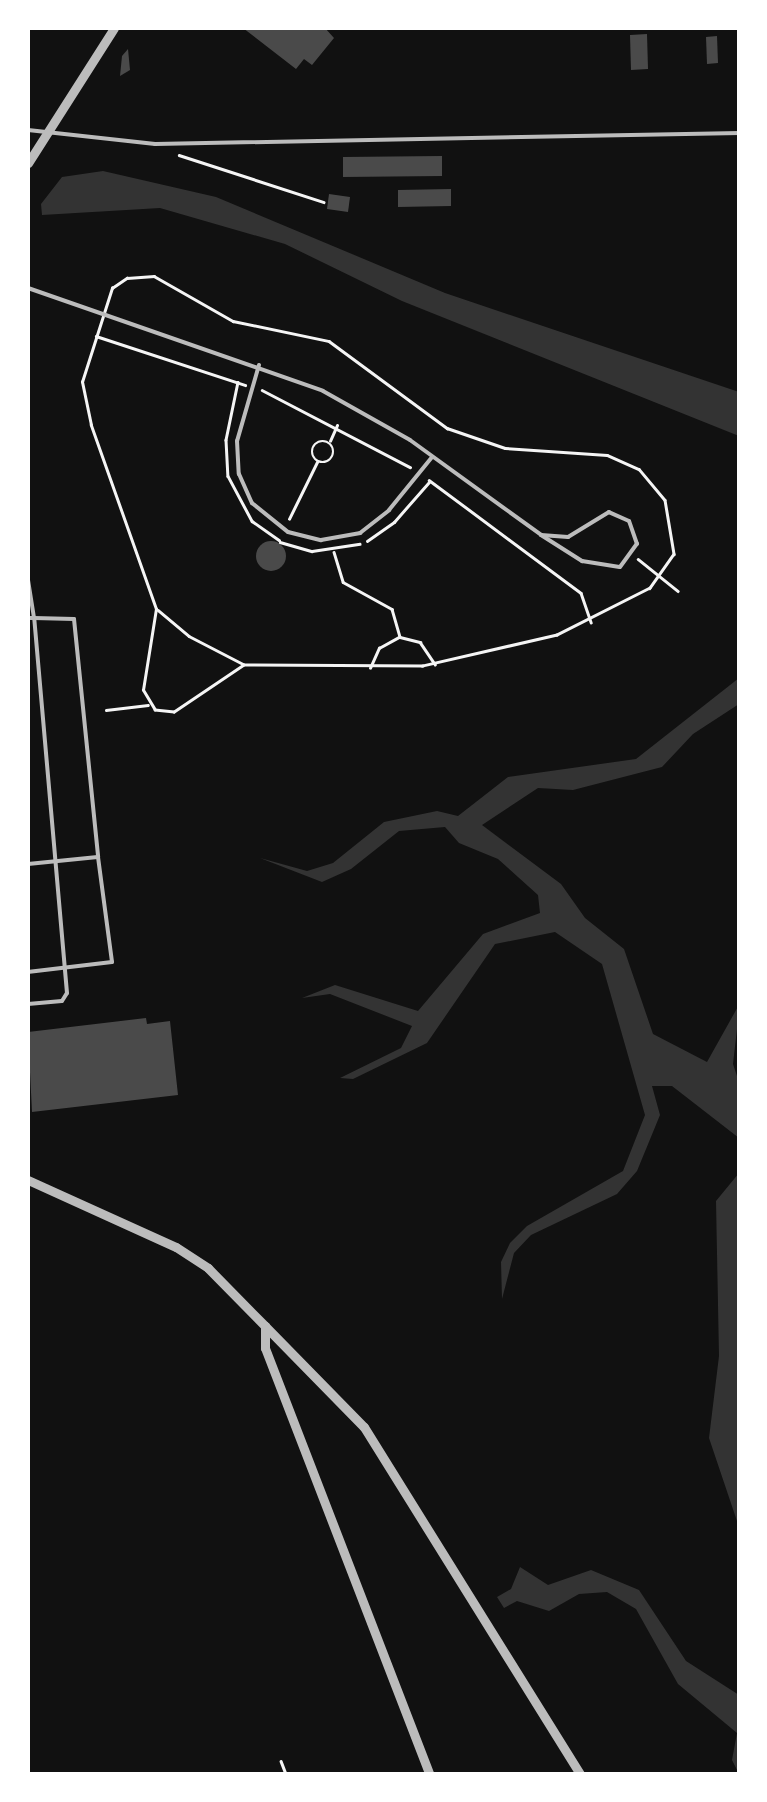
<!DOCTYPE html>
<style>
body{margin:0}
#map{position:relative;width:767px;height:1802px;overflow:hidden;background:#111;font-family:"PT Sans Narrow",sans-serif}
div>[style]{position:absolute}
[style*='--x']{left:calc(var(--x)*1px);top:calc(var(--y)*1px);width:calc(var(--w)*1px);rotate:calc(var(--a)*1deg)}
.water>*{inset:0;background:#333}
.building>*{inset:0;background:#4a4a4a}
.round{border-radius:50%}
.path>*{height:2.5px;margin:-1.25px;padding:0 1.25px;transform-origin:1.25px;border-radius:1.25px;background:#f5f5f5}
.path>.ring{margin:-1.25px;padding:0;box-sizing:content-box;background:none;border:2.5px solid #f5f5f5;border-radius:50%}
.service>*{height:4px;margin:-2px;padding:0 2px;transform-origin:2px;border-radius:2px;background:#bcbcbc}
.minor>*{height:9px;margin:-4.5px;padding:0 4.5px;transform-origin:4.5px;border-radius:4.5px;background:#bcbcbc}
span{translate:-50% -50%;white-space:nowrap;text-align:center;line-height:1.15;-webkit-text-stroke:8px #fff;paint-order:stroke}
.frame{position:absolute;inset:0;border:30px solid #fff;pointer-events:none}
</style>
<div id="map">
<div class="water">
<i style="clip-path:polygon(103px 171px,216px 197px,445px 293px,739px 392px,739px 436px,402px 301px,285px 244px,160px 208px,42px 215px,41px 204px,62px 177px)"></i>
<i style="clip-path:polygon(739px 678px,739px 704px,693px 734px,662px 767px,573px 790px,538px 788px,482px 825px,561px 884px,585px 918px,624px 949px,653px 1034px,707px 1062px,740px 1003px,733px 1064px,739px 1082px,739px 1138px,672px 1086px,652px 1086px,660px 1115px,637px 1171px,617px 1194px,531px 1235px,514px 1253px,502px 1299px,501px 1262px,510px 1243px,527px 1226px,623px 1171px,645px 1115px,602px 964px,555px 932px,495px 944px,427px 1043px,353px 1079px,340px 1078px,401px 1048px,412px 1026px,330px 994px,302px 998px,335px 985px,418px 1011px,483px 934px,540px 913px,538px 895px,498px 859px,459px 843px,445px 827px,399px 831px,351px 869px,322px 882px,260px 858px,307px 871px,333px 863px,384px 822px,437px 811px,458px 816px,508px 777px,636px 759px)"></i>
<i style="clip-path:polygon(739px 1173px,739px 1527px,709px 1438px,719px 1356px,716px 1201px)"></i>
<i style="clip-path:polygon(520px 1567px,548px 1585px,591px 1570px,639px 1590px,686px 1661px,739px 1695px,739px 1774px,732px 1760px,737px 1733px,678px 1684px,636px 1609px,607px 1592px,579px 1594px,549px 1611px,517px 1601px,504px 1608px,497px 1597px,511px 1589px)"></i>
</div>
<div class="building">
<i style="clip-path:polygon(243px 28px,325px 28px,334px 38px,312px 65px,304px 59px,296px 69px)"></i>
<i style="clip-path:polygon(647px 34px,648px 69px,631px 70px,630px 35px)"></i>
<i style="clip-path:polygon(717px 36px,718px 63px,707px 64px,706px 37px)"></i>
<i style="clip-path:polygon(128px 49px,130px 70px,120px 76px,122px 56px)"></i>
<i style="clip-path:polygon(442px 156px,442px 176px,343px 177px,343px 157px)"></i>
<i style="clip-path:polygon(451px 189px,451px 206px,398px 207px,398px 190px)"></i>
<i style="clip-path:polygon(329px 194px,350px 197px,348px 212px,327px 209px)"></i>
<i class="round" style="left:256px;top:541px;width:30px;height:30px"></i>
<i style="clip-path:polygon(146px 1018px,147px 1024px,170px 1021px,178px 1095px,32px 1112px,28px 1032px)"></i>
</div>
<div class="path">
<i style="--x:179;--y:155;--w:152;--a:18"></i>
<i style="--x:154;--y:276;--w:91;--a:29.7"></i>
<i style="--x:233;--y:321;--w:98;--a:11.8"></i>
<i style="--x:329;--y:341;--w:147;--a:36.4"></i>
<i style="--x:447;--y:428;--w:61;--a:19"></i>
<i style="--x:505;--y:448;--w:102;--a:3.9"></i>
<i style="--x:607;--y:455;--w:35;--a:24"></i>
<i style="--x:639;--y:469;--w:40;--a:50"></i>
<i style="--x:665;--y:500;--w:55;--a:80.5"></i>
<i style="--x:674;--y:554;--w:42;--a:125.2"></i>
<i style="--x:650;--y:588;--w:104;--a:153.2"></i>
<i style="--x:557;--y:635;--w:138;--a:167"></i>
<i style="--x:423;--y:666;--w:179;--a:-179.7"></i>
<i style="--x:244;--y:665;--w:84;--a:146.1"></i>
<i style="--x:174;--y:712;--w:19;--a:-174"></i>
<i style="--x:155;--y:710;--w:23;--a:-121"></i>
<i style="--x:143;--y:690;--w:82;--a:-80.9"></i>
<i style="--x:156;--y:609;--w:195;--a:-109.5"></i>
<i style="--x:91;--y:425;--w:44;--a:-101.8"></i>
<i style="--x:82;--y:382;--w:99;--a:-72.3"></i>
<i style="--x:112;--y:288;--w:18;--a:-34"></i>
<i style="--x:127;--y:278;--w:27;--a:-4"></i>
<i style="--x:96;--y:336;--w:157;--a:18.2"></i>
<i style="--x:238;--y:382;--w:59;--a:101.7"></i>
<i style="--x:226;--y:440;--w:36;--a:87"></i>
<i style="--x:228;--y:476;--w:51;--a:61.9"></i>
<i style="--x:252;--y:521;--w:33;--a:35"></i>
<i style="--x:262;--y:390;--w:167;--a:27.5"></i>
<i class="ring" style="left:312px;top:441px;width:19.5px;height:19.5px"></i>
<i style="--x:330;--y:441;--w:17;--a:-66"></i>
<i style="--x:429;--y:480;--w:189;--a:36.6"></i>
<i style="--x:581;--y:593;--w:31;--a:71"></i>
<i style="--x:289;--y:519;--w:64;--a:-63.8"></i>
<i style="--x:367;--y:541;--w:33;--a:-35"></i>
<i style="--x:394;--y:522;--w:53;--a:-48.8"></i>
<i style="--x:280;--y:542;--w:33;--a:16"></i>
<i style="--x:312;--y:551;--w:48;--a:-8.5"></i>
<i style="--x:334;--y:552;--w:31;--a:73"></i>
<i style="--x:343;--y:582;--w:56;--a:28.9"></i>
<i style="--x:392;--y:609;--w:29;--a:74"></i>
<i style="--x:400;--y:637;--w:21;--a:14"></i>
<i style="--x:420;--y:642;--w:27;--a:56"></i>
<i style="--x:638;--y:559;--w:51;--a:38.7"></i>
<i style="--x:158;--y:610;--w:40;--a:40"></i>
<i style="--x:189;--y:636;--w:61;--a:27.4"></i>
<i style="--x:370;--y:668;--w:22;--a:-66"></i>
<i style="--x:379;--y:648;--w:23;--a:-29"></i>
<i style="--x:106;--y:710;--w:42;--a:-6.8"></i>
<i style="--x:281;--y:1761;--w:14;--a:69"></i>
</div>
<div class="service">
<i style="--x:28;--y:130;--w:128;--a:6.3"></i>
<i style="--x:155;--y:144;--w:585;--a:-1.08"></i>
<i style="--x:28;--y:288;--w:312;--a:19.2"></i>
<i style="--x:323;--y:391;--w:100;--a:29.4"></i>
<i style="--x:410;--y:440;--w:162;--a:35.9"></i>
<i style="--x:541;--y:535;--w:49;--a:32.4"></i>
<i style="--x:582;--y:561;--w:38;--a:9"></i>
<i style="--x:620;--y:567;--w:29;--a:-54"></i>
<i style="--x:637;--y:544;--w:24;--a:-109"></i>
<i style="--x:629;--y:521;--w:22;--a:-156"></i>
<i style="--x:609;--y:512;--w:48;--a:148.6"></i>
<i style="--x:568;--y:537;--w:27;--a:-176"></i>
<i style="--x:259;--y:365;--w:79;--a:106.1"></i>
<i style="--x:237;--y:441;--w:33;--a:87"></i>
<i style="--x:239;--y:474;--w:32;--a:66"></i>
<i style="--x:252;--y:503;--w:46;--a:38.9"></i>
<i style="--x:288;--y:532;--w:34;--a:14"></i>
<i style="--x:321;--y:540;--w:40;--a:-10"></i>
<i style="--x:360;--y:533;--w:37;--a:-38"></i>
<i style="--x:389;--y:510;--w:68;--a:-50.9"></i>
<i style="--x:28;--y:580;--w:38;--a:81"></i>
<i style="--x:34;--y:618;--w:6;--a:180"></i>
<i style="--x:28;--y:864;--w:70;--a:-5.7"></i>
<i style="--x:98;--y:857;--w:106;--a:82.4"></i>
<i style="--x:112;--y:962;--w:85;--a:173.2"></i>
<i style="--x:28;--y:1004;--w:34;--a:-5"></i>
<i style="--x:62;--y:1001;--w:9;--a:-58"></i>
<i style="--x:67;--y:993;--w:376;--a:-95"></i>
<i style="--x:34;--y:618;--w:40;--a:1.4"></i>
<i style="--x:74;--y:619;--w:239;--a:84.2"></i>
</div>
<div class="minor">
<i style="--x:28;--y:163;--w:160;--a:-57.5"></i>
<i style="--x:28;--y:1180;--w:162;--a:24.4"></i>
<i style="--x:176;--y:1247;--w:38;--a:33"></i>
<i style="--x:208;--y:1268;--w:81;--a:45.5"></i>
<i style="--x:265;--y:1326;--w:22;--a:90"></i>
<i style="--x:265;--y:1348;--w:456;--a:68.9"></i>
<i style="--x:265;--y:1326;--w:141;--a:45.6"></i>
<i style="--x:364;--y:1427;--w:409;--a:58.1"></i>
</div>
<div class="frame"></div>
</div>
